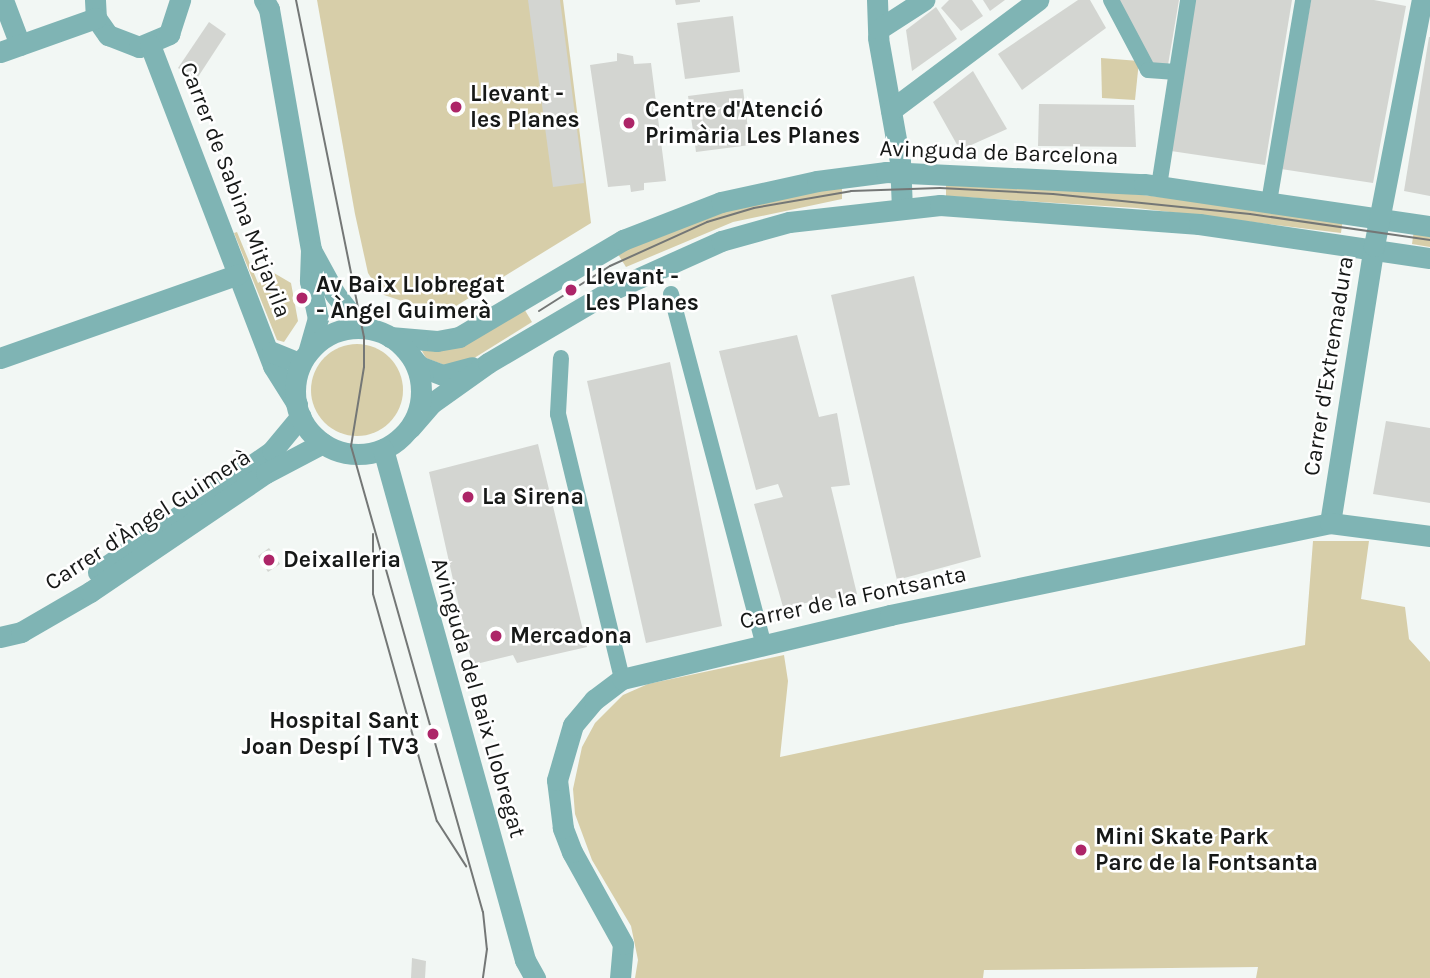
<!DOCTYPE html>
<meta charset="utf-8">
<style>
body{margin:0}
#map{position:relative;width:1430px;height:978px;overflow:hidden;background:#f2f7f4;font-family:Karla,sans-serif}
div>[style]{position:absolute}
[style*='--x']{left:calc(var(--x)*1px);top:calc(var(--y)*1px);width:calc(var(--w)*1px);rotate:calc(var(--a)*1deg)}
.green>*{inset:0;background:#d7cea9}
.round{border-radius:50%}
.building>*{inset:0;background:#d3d5d1}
.pedestrian>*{height:16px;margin:-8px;padding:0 8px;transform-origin:8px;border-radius:8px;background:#7fb4b4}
.minor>*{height:21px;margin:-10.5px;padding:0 10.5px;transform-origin:10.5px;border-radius:10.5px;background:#7fb4b4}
.tertiary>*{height:21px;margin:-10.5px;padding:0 10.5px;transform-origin:10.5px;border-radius:10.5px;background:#7fb4b4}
.tertiary>.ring{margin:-10.5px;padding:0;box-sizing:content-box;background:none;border:21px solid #7fb4b4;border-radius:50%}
.tram>*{height:2px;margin:-1px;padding:0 1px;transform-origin:1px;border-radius:1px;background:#747776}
.dots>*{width:19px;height:19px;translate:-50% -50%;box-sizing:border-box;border:4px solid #fff;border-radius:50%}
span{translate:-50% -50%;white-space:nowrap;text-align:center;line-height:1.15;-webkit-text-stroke:5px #fff;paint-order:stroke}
.poi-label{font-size:23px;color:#161817;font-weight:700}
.left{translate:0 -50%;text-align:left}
.right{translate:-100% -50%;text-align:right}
.street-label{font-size:23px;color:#161817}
</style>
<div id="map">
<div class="green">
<i style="clip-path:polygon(317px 0,563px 0,591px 223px,456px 306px,432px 311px,381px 294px,368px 273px,355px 214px)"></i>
<i style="clip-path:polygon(1101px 58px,1139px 61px,1135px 100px,1102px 98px)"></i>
<i style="clip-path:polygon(946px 181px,1134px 194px,1343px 218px,1341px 233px,1137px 208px,946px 196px)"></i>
<i style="clip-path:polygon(842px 184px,842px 199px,733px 222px,626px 267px,616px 251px,710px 213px)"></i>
<i style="clip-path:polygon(1414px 230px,1430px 233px,1430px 247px,1412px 244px)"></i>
<i style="clip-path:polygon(237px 232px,258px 283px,274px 273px,291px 283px,298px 321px,284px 342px,277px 340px,234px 233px)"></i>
<i style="clip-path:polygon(523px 307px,532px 322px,471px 360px,452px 368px,426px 358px,422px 351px)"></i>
<i class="round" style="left:311px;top:344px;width:92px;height:92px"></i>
<i style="clip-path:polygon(1313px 541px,1369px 541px,1361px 599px,1405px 607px,1409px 639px,1430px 662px,1430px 978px,1256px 978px,1258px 967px,984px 970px,983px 978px,635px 978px,638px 960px,631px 926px,592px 860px,575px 814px,573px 789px,582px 747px,595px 723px,623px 695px,648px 684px,784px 655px,788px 681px,780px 757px,1305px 645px)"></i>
</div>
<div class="building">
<i style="clip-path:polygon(528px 0,560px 0,584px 183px,553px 187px)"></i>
<i style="clip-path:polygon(675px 0,700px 0,700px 2px,676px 5px)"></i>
<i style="clip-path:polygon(949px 0,972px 0,983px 16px,961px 31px,941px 8px)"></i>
<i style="clip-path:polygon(983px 0,1005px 0,990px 11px)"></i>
<i style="clip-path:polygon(1078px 0,1090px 0,1106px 28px,1022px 90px,998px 54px)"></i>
<i style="clip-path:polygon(1116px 0,1179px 0,1168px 65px,1151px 65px)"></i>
<i style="clip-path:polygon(1195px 0,1292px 0,1265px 165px,1171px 151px)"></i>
<i style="clip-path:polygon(1311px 0,1374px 0,1406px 6px,1373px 183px,1281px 169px)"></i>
<i style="clip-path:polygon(936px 7px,957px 39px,912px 71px,906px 30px)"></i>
<i style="clip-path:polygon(733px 16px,740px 72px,685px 79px,677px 23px)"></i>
<i style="clip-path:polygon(209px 22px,226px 34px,196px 80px,178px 68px)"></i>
<i style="clip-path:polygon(1429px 37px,1430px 37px,1430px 196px,1404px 191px)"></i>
<i style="clip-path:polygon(617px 53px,633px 56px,634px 64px,651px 63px,666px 181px,644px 183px,644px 190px,631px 192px,630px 185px,608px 187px,590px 65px,617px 61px)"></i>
<i style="clip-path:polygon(973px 71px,1007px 129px,960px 150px,933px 102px)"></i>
<i style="clip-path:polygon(743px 89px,750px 145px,696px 152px,688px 96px)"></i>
<i style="clip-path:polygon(1039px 104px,1134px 105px,1136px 147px,1038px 146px)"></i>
<i style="clip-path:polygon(914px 276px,981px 557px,897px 580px,831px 295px)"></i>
<i style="clip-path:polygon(797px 335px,819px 417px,837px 413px,850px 485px,831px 487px,857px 594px,783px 607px,754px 504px,783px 497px,778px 484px,756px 490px,719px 351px)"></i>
<i style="clip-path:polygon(670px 362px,722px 626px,646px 643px,587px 381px)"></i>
<i style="clip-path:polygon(1386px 421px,1430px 428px,1430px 503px,1373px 494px)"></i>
<i style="clip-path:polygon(538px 444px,587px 647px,517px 663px,513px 655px,472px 665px,429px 472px)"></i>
<i style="clip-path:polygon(269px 548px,280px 564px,268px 572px,258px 556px)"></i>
<i style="clip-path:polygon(412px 958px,426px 961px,425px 978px,411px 978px)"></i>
</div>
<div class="pedestrian">
<i style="--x:1111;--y:0;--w:79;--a:62.1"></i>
<i style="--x:1148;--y:70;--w:28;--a:4"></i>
<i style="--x:1159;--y:186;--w:188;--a:-81.1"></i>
<i style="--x:1269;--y:202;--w:205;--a:-80.4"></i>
<i style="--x:671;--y:294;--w:361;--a:75.2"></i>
<i style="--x:561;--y:358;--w:56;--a:93.1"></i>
<i style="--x:558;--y:414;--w:273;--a:76.4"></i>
</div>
<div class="minor">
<i style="--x:3;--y:0;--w:48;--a:69.3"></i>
<i style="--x:95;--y:0;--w:18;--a:87"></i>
<i style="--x:96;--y:18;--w:21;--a:55"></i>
<i style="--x:108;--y:35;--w:33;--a:21"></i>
<i style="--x:139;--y:47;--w:33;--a:-23"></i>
<i style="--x:169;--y:34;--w:36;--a:-72"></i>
<i style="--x:877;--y:0;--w:38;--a:88"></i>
<i style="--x:878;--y:38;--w:125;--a:79.9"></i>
<i style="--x:900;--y:161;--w:47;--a:87.6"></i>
<i style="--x:879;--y:29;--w:54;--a:-32.8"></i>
<i style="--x:150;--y:45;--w:344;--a:69"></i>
<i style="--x:273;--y:366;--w:45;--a:57.7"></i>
<i style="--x:0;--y:52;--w:102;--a:-19.5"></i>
<i style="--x:891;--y:110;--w:184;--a:-36.8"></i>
<i style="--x:390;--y:337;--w:47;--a:4.9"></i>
<i style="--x:437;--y:341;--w:22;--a:-10"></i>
<i style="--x:459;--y:337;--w:191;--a:-30.6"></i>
<i style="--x:623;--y:240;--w:105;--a:-21.2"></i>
<i style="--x:721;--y:202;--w:98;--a:-12.3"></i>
<i style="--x:817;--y:181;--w:70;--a:-7.4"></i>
<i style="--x:886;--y:172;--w:258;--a:2.7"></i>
<i style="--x:1144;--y:184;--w:289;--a:8.4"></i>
<i style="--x:272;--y:352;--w:31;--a:22"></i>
<i style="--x:411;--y:356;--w:13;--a:51"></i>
<i style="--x:419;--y:366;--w:26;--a:21"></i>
<i style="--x:443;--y:375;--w:30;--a:-15"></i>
<i style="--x:0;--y:358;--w:252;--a:-19.4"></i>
<i style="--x:410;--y:428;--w:33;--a:-49"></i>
<i style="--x:432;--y:403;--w:69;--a:-35.5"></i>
<i style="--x:488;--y:363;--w:142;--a:-30.5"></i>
<i style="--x:610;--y:291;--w:122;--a:-24.2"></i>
<i style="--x:721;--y:241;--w:71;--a:-15.6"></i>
<i style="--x:789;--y:222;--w:152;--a:-6.4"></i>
<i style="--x:940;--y:205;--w:260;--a:4.2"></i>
<i style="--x:1199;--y:224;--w:233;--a:8.4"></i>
<i style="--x:1330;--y:523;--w:280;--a:-81"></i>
<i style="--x:1374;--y:246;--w:251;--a:-79"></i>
<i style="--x:98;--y:572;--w:212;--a:-34.8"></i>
<i style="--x:272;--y:451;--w:45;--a:-50.4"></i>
<i style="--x:0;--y:637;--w:22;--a:-13"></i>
<i style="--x:21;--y:632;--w:80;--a:-30.1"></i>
<i style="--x:90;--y:592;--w:212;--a:-34.1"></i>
<i style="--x:266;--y:473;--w:64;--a:-27.8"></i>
<i style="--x:620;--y:978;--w:34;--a:-85"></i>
<i style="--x:623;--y:944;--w:105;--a:-119"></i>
<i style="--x:572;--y:852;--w:26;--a:-111"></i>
<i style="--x:563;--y:828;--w:48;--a:-97.1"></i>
<i style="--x:557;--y:780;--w:57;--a:-73.8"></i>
<i style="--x:573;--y:725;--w:33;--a:-50"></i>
<i style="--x:594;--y:700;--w:35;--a:-37"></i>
<i style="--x:622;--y:679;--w:276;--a:-13.4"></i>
<i style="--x:890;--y:615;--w:450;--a:-11.8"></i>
<i style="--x:1330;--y:523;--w:101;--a:7.4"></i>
</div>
<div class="tertiary">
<i style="--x:264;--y:0;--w:10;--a:61"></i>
<i style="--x:269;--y:9;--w:245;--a:80.1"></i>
<i style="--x:311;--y:250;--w:31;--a:92"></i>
<i style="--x:310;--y:281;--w:38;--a:78"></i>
<i style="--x:318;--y:318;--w:33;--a:106"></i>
<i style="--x:311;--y:250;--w:50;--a:61.4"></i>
<i style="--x:335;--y:294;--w:42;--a:51.8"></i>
<i class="ring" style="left:295px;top:328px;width:105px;height:105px"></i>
<i style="--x:383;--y:449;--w:530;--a:74.47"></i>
<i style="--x:525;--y:960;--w:21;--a:61"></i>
</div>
<div class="tram">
<i style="--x:296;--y:0;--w:344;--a:78.6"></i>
<i style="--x:364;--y:337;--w:30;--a:90"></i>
<i style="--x:364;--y:367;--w:80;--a:99.3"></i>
<i style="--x:351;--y:446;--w:484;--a:74.2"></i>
<i style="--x:483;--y:912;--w:37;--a:84"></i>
<i style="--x:487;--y:949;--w:29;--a:98"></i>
<i style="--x:539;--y:311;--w:84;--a:-32.4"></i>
<i style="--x:610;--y:266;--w:107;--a:-24.4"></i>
<i style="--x:707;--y:222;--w:49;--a:-16.6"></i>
<i style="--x:754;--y:208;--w:98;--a:-9.9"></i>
<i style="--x:851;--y:191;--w:89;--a:-1.9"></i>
<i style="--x:940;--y:188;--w:113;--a:3"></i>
<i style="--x:1053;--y:194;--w:198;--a:5.8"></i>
<i style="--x:1250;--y:214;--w:182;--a:8.2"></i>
<i style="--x:373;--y:534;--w:60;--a:90"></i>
<i style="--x:373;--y:594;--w:236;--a:74.3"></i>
<i style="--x:437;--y:821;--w:54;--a:57.2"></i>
</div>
<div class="dots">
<i style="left:456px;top:107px;background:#ad2568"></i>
<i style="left:629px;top:123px;background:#ad2568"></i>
<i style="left:571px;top:290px;background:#ad2568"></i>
<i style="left:302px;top:298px;background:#ad2568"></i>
<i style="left:468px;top:497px;background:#ad2568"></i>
<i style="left:269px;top:560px;background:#ad2568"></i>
<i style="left:496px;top:636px;background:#ad2568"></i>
<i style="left:433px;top:734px;background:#ad2568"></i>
<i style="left:1081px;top:850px;background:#ad2568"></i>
</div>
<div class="poi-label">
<span class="left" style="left:470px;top:107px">Llevant -<br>les Planes</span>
<span class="left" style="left:645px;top:123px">Centre d'Atenció<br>Primària Les Planes</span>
<span class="left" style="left:585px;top:290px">Llevant -<br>Les Planes</span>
<span class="left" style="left:316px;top:298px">Av Baix Llobregat<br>- Àngel Guimerà</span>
<span class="left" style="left:482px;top:497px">La Sirena</span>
<span class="left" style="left:283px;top:560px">Deixalleria</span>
<span class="left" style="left:510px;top:636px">Mercadona</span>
<span class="right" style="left:419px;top:734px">Hospital Sant<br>Joan Despí | TV3</span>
<span class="left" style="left:1095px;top:850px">Mini Skate Park<br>Parc de la Fontsanta</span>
</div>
<div class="street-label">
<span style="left:999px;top:153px;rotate:2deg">Avinguda de Barcelona</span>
<span style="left:235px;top:190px;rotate:69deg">Carrer de Sabina Mitjavila</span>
<span style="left:1329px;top:366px;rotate:-81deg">Carrer d'Extremadura</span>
<span style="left:148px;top:520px;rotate:-33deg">Carrer d'Àngel Guimerà</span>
<span style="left:853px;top:598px;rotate:-12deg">Carrer de la Fontsanta</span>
<span style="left:478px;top:698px;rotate:74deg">Avinguda del Baix Llobregat</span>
</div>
</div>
